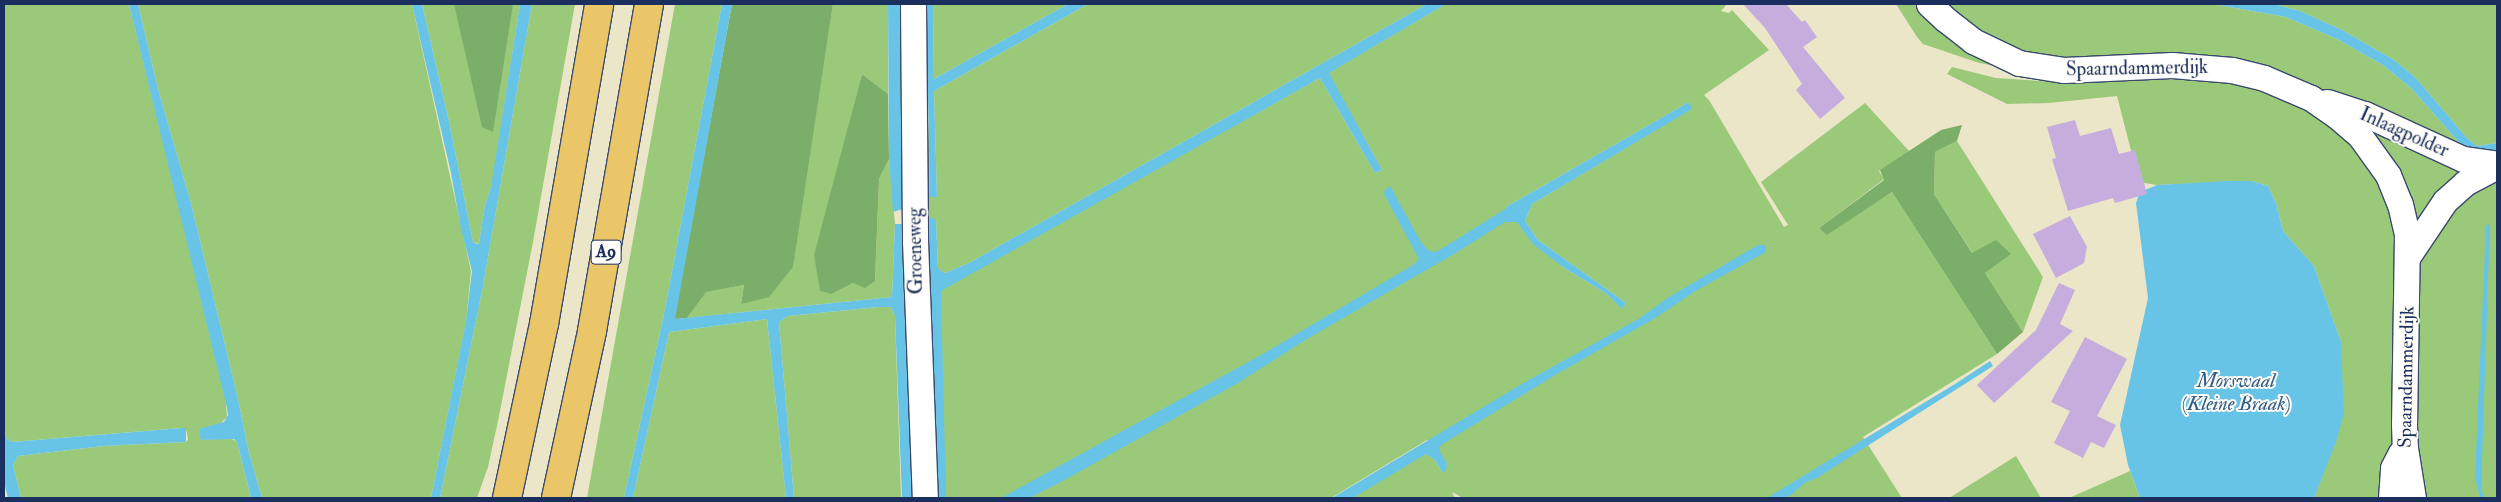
<!DOCTYPE html>
<style>
body{margin:0}
#map{position:relative;width:2501px;height:502px;overflow:hidden;background:#ebe6c8;font-family:"IM FELL Double Pica",serif}
div>[style]{position:absolute}
[style*='--x']{left:calc(var(--x)*1px);top:calc(var(--y)*1px);width:calc(var(--w)*1px);rotate:calc(var(--a)*1deg)}
.green>*{inset:0;background:#9aca79}
.forest>*{inset:0;background:#7bae69}
.water>*{inset:0;background:#68c4e6}
.building>*{inset:0;background:#c7adde}
.roads{filter:drop-shadow(1px 0 #3a4a6e) drop-shadow(-1px 0 #3a4a6e) drop-shadow(0 1px #3a4a6e) drop-shadow(0 -1px #3a4a6e)}
.minor>*{height:25px;margin:-12.5px;padding:0 12.5px;transform-origin:12.5px;border-radius:12.5px;background:#fff}
.highway>*{height:28px;margin:-14px;padding:0 14px;transform-origin:14px;border-radius:14px;background:#eac669}
span{translate:-50% -50%;white-space:nowrap;text-align:center;line-height:1.15;-webkit-text-stroke:4px #fdfcf7;paint-order:stroke}
.shield-label span{padding:1px 4px;background:#fdfcf7;border:1px solid;border-radius:4px;-webkit-text-stroke-width:0}
.shield-label{font-size:18px;color:#1b2f5e;font-weight:700}
.street-label{font-size:19px;color:#1b2f5e}
.water-label{font-size:20px;color:#325c87;font-style:italic}
.frame{position:absolute;inset:0;border:5px solid #1b2f5e;pointer-events:none}
</style>
<div id="map">
<div class="green">
<i style="clip-path:polygon(4px 4px,129px 4px,225px 392px,227px 417px,219px 425px,199px 429px,204px 440px,229px 437px,237px 442px,251px 498px,21px 498px,13px 465px,18px 456px,103px 446px,186px 442px,188px 439px,186px 429px,181px 428px,12px 442px,7px 439px,4px 429px)"></i>
<i style="clip-path:polygon(138px 4px,412px 4px,471px 271px,466px 322px,431px 498px,262px 498px,249px 453px,238px 399px,191px 203px,158px 89px)"></i>
<i style="clip-path:polygon(422px 4px,520px 4px,492px 184px,485px 205px,479px 244px,473px 242px,450px 126px)"></i>
<i style="clip-path:polygon(532px 4px,575px 4px,533px 242px,498px 421px,488px 467px,477px 498px,440px 498px,483px 286px)"></i>
<i style="clip-path:polygon(675px 4px,722px 4px,665px 309px,624px 498px,587px 498px)"></i>
<i style="clip-path:polygon(833px 4px,888px 4px,888px 94px,862px 74px,850px 120px,832px 294px,853px 283px,875px 281px,879px 179px,889px 159px,895px 224px,892px 297px,687px 318px,705px 292px,744px 285px,741px 304px,792px 267px)"></i>
<i style="clip-path:polygon(evenodd,924px 4px,926px 4px,930px 196px,937px 196px,934px 91px,1088px 4px,1427px 4px,969px 263px,945px 273px,938px 269px,936px 219px,929px 286px,960px 278px,1320px 78px,1375px 173px,1382px 170px,1328px 73px,1446px 4px,1727px 4px,1721px 11px,1729px 13px,1732px 10px,1769px 50px,1704px 95px,1709px 100px,1784px 227px,1788px 225px,1761px 182px,1865px 103px,1910px 152px,1879px 171px,1884px 179px,1819px 228px,1827px 234px,1892px 192px,1997px 354px,1863px 437px,1902px 498px,1463px 498px,1452px 492px,1455px 498px,1353px 498px,1372px 484px,1426px 453px,1435px 460px,1442px 472px,1447px 463px,1427px 440px,1331px 498px,933px 498px,926px 361px,924px 4px,1689px 102px,1691px 109px,1532px 204px,1525px 221px,1538px 240px,1626px 303px,1622px 308px,1607px 294px,1563px 267px,1506px 207px,1689px 102px)"></i>
<i style="clip-path:polygon(933px 4px,1068px 4px,934px 79px)"></i>
<i style="clip-path:polygon(1896px 4px,1918px 4px,2002px 67px,1979px 63px,1923px 44px,1917px 37px)"></i>
<i style="clip-path:polygon(1943px 4px,2213px 4px,2286px 17px,2337px 39px,2383px 65px,2412px 89px,2465px 149px,2355px 102px,2250px 65px,2063px 61px,2033px 57px,1988px 38px)"></i>
<i style="clip-path:polygon(2274px 4px,2497px 4px,2497px 143px,2477px 146px,2467px 138px,2415px 77px,2394px 60px,2342px 30px,2300px 11px)"></i>
<i style="clip-path:polygon(1952px 67px,1996px 78px,2056px 82px,2198px 79px,2235px 84px,2289px 100px,2329px 124px,2356px 146px,2395px 209px,2398px 422px,2386px 498px,2314px 498px,2320px 479px,2341px 374px,2341px 342px,2314px 266px,2283px 231px,2276px 203px,2268px 186px,2252px 181px,2157px 185px,2139px 182px,2117px 96px,2049px 103px,2007px 104px,1947px 74px)"></i>
<i style="clip-path:polygon(2367px 129px,2470px 166px,2417px 229px)"></i>
<i style="clip-path:polygon(1957px 141px,2043px 277px,2023px 332px,1985px 273px,2010px 254px,1973px 254px,1934px 194px,1935px 152px)"></i>
<i style="clip-path:polygon(2497px 174px,2497px 498px,2421px 498px,2415px 465px,2418px 259px,2438px 219px)"></i>
<i style="clip-path:polygon(878px 307px,891px 307px,895px 316px,901px 498px,794px 498px,779px 322px,788px 316px)"></i>
<i style="clip-path:polygon(767px 319px,786px 498px,633px 498px,669px 332px)"></i>
<i style="clip-path:polygon(2016px 456px,2041px 498px,1949px 498px)"></i>
<i style="clip-path:polygon(2130px 471px,2140px 498px,2069px 498px)"></i>
</div>
<div class="forest">
<i style="clip-path:polygon(454px 4px,513px 4px,493px 132px,482px 127px)"></i>
<i style="clip-path:polygon(732px 4px,833px 4px,793px 267px,769px 297px,741px 304px,744px 285px,706px 292px,687px 318px,674px 319px)"></i>
<i style="clip-path:polygon(862px 74px,888px 94px,889px 159px,879px 179px,875px 281px,865px 288px,853px 283px,832px 294px,820px 291px,814px 255px)"></i>
<i style="clip-path:polygon(1962px 125px,1957px 141px,1935px 152px,1934px 194px,1972px 253px,1996px 240px,2011px 254px,1985px 273px,2023px 332px,1997px 354px,1892px 192px,1827px 235px,1819px 228px,1884px 180px,1880px 170px,1941px 130px)"></i>
</div>
<div class="water">
<i style="clip-path:polygon(129px 4px,138px 4px,158px 89px,191px 203px,238px 399px,249px 453px,262px 498px,251px 498px,237px 442px,234px 439px,201px 440px,199px 429px,224px 422px,228px 415px,227px 408px)"></i>
<i style="clip-path:polygon(412px 4px,422px 4px,450px 126px,473px 242px,477px 244px,479px 244px,485px 205px,491px 187px,520px 4px,532px 4px,483px 286px,440px 498px,431px 498px,466px 321px,472px 271px,461px 229px,451px 173px)"></i>
<i style="clip-path:polygon(722px 4px,732px 4px,675px 319px,892px 297px,895px 224px,906px 224px,917px 498px,902px 498px,895px 316px,891px 307px,878px 307px,788px 316px,779px 322px,794px 498px,786px 498px,767px 319px,669px 332px,633px 498px,624px 498px,665px 309px)"></i>
<i style="clip-path:polygon(888px 4px,904px 4px,903px 209px,893px 212px,889px 159px)"></i>
<i style="clip-path:polygon(926px 4px,933px 4px,934px 79px,1068px 4px,1088px 4px,934px 91px,937px 197px,930px 197px)"></i>
<i style="clip-path:polygon(1427px 4px,1446px 4px,1329px 73px,1382px 170px,1375px 173px,1320px 78px,941px 291px,946px 498px,937px 498px,928px 247px,930px 218px,936px 219px,938px 269px,945px 273px,969px 263px)"></i>
<i style="clip-path:polygon(2213px 4px,2274px 4px,2300px 11px,2342px 30px,2394px 60px,2415px 77px,2467px 138px,2477px 146px,2497px 143px,2497px 153px,2465px 149px,2412px 89px,2383px 65px,2337px 39px,2286px 17px)"></i>
<i style="clip-path:polygon(1689px 102px,1692px 109px,1532px 204px,1525px 221px,1538px 240px,1626px 303px,1622px 309px,1607px 294px,1563px 267px,1533px 244px,1517px 222px,1505px 222px,1454px 254px,1307px 339px,1238px 383px,1061px 482px,1029px 498px,1001px 498px,1261px 355px,1413px 265px,1419px 259px,1384px 194px,1385px 190px,1390px 186px,1421px 242px,1427px 249px,1432px 252px,1438px 251px,1507px 208px,1506px 207px)"></i>
<i style="clip-path:polygon(2229px 181px,2252px 181px,2268px 186px,2276px 203px,2283px 231px,2314px 266px,2341px 342px,2344px 413px,2336px 442px,2314px 498px,2140px 498px,2128px 465px,2120px 425px,2148px 298px,2136px 203px,2140px 192px,2157px 185px)"></i>
<i style="clip-path:polygon(2490px 223px,2481px 490px,2485px 498px,2480px 498px,2475px 477px,2486px 226px)"></i>
<i style="clip-path:polygon(1758px 245px,1766px 245px,1766px 252px,1697px 290px,1657px 317px,1557px 374px,1441px 445px,1439px 450px,1447px 463px,1446px 471px,1442px 472px,1435px 460px,1426px 454px,1353px 498px,1332px 498px,1520px 385px,1640px 318px,1669px 297px)"></i>
<i style="clip-path:polygon(1990px 361px,1993px 366px,1817px 478px,1806px 482px,1791px 495px,1783px 498px,1767px 498px,1955px 384px)"></i>
<i style="clip-path:polygon(182px 428px,186px 428px,186px 442px,103px 446px,18px 456px,13px 465px,21px 498px,8px 498px,4px 482px,4px 429px,7px 439px,12px 442px)"></i>
</div>
<div class="building">
<i style="clip-path:polygon(1743px 4px,1786px 4px,1802px 22px,1805px 20px,1817px 37px,1803px 47px,1845px 98px,1820px 119px,1796px 90px,1802px 84px,1765px 28px)"></i>
<i style="clip-path:polygon(2075px 120px,2080px 136px,2111px 128px,2119px 154px,2135px 150px,2147px 194px,2115px 203px,2113px 198px,2068px 211px,2052px 159px,2056px 158px,2047px 127px)"></i>
<i style="clip-path:polygon(2070px 216px,2087px 247px,2084px 263px,2056px 278px,2033px 234px)"></i>
<i style="clip-path:polygon(2059px 283px,2075px 290px,2060px 324px,2073px 331px,1994px 403px,1977px 385px,2036px 330px)"></i>
<i style="clip-path:polygon(2085px 337px,2127px 359px,2097px 416px,2116px 425px,2104px 448px,2091px 442px,2083px 458px,2054px 443px,2070px 411px,2051px 402px)"></i>
</div>
<div class="roads">
<div class="minor">
<i style="--x:913;--y:4;--w:237;--a:89.5"></i>
<i style="--x:915;--y:241;--w:257;--a:87.8"></i>
<i style="--x:1929;--y:4;--w:22;--a:43"></i>
<i style="--x:1945;--y:19;--w:36;--a:38"></i>
<i style="--x:1973;--y:41;--w:51;--a:25.6"></i>
<i style="--x:2019;--y:63;--w:46;--a:8.8"></i>
<i style="--x:2064;--y:70;--w:108;--a:-2.7"></i>
<i style="--x:2172;--y:65;--w:60;--a:4.8"></i>
<i style="--x:2232;--y:70;--w:33;--a:14"></i>
<i style="--x:2264;--y:78;--w:51;--a:23.1"></i>
<i style="--x:2311;--y:98;--w:32;--a:35"></i>
<i style="--x:2337;--y:116;--w:30;--a:41"></i>
<i style="--x:2360;--y:136;--w:48;--a:54.3"></i>
<i style="--x:2388;--y:175;--w:31;--a:68"></i>
<i style="--x:2400;--y:204;--w:32;--a:77"></i>
<i style="--x:2407;--y:235;--w:189;--a:90.9"></i>
<i style="--x:2404;--y:424;--w:24;--a:88"></i>
<i style="--x:2405;--y:448;--w:51;--a:80.9"></i>
<i style="--x:2327;--y:102;--w:40;--a:18"></i>
<i style="--x:2365;--y:114;--w:108;--a:24.7"></i>
<i style="--x:2463;--y:159;--w:34;--a:8"></i>
<i style="--x:2408;--y:256;--w:66;--a:-56.1"></i>
<i style="--x:2445;--y:201;--w:27;--a:-42"></i>
<i style="--x:2465;--y:183;--w:36;--a:-28"></i>
<i style="--x:2391;--y:498;--w:30;--a:-86"></i>
<i style="--x:2393;--y:468;--w:16;--a:-63"></i>
</div>
<div class="highway">
<i style="--x:507;--y:498;--w:178;--a:-78"></i>
<i style="--x:544;--y:324;--w:325;--a:-80.2"></i>
<i style="--x:556;--y:498;--w:171;--a:-77.8"></i>
<i style="--x:592;--y:331;--w:332;--a:-80.1"></i>
</div>
</div>
<div class="shield-label">
<span style="left:606px;top:252px">A9</span>
</div>
<div class="street-label">
<span style="left:2137px;top:69px;rotate:-1deg">Spaarndammerdijk</span>
<span style="left:2404px;top:133px;rotate:24deg">Inlaagpolder</span>
<span style="left:916px;top:251px;rotate:-91deg">Groeneweg</span>
<span style="left:2407px;top:377px;rotate:-89deg">Spaarndammerdijk</span>
</div>
<div class="water-label">
<span style="left:2236px;top:392px">Morswaal<br>(Kleine Braak)</span>
</div>
<div class="frame"></div>
</div>
